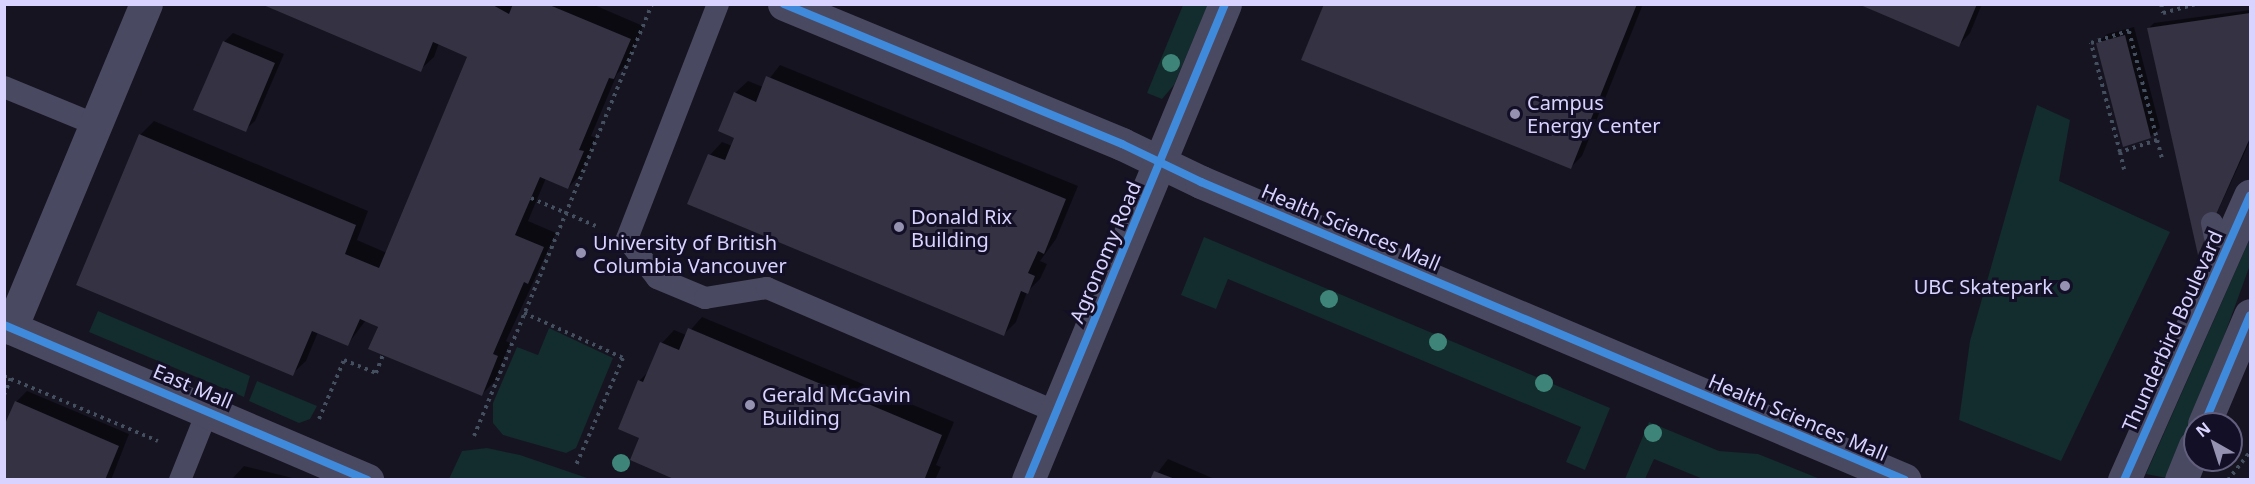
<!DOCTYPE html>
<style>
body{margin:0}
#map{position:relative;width:2255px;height:484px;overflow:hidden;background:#161421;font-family:"Noto Sans",sans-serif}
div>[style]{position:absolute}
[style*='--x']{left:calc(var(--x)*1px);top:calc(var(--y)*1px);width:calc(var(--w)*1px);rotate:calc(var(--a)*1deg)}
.green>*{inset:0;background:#132c2d}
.shadow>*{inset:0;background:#0007}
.building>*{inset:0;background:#343243}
.path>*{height:4px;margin-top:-2px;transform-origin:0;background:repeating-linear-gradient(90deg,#44505f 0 3px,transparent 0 7.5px)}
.service>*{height:22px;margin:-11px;padding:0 11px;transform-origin:11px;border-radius:11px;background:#4a4962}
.minor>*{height:33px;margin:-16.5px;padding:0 16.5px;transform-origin:16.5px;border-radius:16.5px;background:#4a4962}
.tertiary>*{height:33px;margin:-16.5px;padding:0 16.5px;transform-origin:16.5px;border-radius:16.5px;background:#4a4962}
.cycleway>*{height:8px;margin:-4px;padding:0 4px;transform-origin:4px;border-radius:4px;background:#408adc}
.trees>*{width:18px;height:18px;margin:-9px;border-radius:50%;background:#3e8478}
.dots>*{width:16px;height:16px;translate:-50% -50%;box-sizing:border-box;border:3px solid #130f26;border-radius:50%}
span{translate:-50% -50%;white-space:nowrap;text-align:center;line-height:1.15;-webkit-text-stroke:6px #130f26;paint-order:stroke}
.poi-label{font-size:20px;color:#d9d4ff}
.left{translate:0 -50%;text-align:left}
.right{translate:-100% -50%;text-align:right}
.street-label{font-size:20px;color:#d9d4ff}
.frame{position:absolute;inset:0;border:6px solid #d9d4ff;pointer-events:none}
.north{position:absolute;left:2183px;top:412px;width:60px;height:60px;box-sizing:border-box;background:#130f26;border:2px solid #625e7d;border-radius:50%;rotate:321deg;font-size:16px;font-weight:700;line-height:24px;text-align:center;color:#d9d4ff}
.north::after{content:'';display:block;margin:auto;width:21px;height:27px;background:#9591b1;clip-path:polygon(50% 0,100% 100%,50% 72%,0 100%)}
</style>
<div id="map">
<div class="green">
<i style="clip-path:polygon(1183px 5px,1208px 5px,1174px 85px,1162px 99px,1147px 93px)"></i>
<i style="clip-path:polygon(2037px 105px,2070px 120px,2059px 181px,2170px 232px,2061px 461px,1959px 420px,1970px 341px)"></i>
<i style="clip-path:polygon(1204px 237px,1610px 408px,1585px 470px,1566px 462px,1581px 427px,1228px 279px,1216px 309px,1181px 295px)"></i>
<i style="clip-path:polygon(2250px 238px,2250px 265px,2172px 479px,2146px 474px)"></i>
<i style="clip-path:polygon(98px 311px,250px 376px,244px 397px,89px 332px)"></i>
<i style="clip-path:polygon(549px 328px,613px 358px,576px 448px,566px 453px,503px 435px,493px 423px,493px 403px,517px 347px,538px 355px)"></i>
<i style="clip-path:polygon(257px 381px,317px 406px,310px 419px,299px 423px,249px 401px)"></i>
<i style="clip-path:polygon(1649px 422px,1719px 451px,1758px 454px,1820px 479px,1703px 479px,1654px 459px,1645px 479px,1625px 479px)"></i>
<i style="clip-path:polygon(487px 448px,520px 455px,590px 479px,449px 479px,462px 451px)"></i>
</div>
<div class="shadow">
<i style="clip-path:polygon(265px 4px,592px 4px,643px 26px,627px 64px,617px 74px,591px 136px,596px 138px,581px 174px,568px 188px,546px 178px,528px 221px,556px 233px,506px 341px,510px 343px,495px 381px,481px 395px,366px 320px,348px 344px,318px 332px,306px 361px,292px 374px,140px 135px,154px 121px,368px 211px,357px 240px,387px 253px,469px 56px,439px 43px,434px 57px,420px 70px)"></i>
<i style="clip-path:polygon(1325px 4px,1643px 4px,1582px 156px,1571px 167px)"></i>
<i style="clip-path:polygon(1862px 4px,1982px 4px,1970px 33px,1959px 45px)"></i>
<i style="clip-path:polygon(2250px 10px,2250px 141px,2199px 252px,2149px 28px,2154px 23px)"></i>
<i style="clip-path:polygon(2134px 27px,2160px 128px,2150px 137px,2098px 43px,2107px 34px)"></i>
<i style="clip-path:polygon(233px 33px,284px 54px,255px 121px,245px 130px,224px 42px)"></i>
<i style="clip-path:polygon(780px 65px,1078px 186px,1056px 239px,1040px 261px,1047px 264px,1040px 279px,1027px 292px,1016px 322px,1004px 334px,710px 155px,722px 142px,732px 146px,736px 137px,735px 93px,748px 81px,763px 87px)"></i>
<i style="clip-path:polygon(702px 317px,954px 422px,936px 465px,941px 467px,935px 480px,680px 480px,641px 437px,639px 381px,650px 370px,662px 343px,674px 330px,686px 335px)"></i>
<i style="clip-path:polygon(27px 391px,129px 434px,111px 480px,4px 480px,16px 402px)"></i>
<i style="clip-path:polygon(1168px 459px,1217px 480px,1152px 480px)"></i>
<i style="clip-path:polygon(244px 466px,297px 479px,231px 480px)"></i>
</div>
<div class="building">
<i style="clip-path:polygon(261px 4px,491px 4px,509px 14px,513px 4px,547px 4px,631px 39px,614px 79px,609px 78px,579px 150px,584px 151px,568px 189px,540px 177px,515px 235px,544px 247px,528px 284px,524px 282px,493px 354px,498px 356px,482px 396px,368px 349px,378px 327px,360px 319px,348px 346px,312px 331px,293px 376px,76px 285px,139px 134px,356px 225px,345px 254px,379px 268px,467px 57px,433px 42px,421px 72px)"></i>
<i style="clip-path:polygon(1324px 4px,1637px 4px,1571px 169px,1301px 60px)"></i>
<i style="clip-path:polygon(1858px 4px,1977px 4px,1959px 47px)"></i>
<i style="clip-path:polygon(2250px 13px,2250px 138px,2198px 255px,2147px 28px)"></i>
<i style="clip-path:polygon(2125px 35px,2151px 138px,2123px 147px,2096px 43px)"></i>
<i style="clip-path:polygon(223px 41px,275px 63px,246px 132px,193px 110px)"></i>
<i style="clip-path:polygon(766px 76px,1066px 199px,1044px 254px,1038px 251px,1028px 273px,1035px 276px,1028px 294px,1021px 291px,1004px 336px,687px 204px,708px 154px,725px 160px,734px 138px,718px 131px,734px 92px,756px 102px)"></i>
<i style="clip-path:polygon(688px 328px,942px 435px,925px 478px,929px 480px,676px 480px,630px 460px,639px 438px,618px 429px,638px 380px,643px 382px,660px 342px,679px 350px)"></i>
<i style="clip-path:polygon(15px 401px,119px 446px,105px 480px,4px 480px,4px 426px)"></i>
<i style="clip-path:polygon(1154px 471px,1175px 479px,1175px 480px,1150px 480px)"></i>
</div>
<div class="path">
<i style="--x:2161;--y:4;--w:9;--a:77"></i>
<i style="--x:2163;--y:13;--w:35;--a:-15"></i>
<i style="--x:2157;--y:140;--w:39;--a:162"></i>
<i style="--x:2120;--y:152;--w:113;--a:-104.9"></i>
<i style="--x:2091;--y:43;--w:40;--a:-18"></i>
<i style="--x:2129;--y:31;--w:132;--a:75.5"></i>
<i style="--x:2120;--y:152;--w:18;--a:77"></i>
<i style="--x:531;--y:198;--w:71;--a:23.3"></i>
<i style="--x:524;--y:313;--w:109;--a:24.4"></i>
<i style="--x:623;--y:358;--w:117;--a:113.7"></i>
<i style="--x:4;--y:376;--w:167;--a:22.9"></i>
<i style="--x:4;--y:395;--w:18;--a:-68"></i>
<i style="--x:319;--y:419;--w:64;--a:-67"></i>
<i style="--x:344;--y:360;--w:35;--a:22"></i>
<i style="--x:376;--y:373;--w:19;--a:-69"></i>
<i style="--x:474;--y:436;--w:467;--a:-67.6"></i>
<i style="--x:2228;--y:480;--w:36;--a:-52"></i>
</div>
<div class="service">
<i style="--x:718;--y:4;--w:252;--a:111.2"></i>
<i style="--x:627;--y:239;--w:49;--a:52.4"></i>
<i style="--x:657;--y:278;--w:52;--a:22.6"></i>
<i style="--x:705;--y:298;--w:63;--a:-9.2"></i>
<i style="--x:767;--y:288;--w:314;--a:23.2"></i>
<i style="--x:4;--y:87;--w:97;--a:22.3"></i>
<i style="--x:2212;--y:223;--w:38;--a:78"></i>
<i style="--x:180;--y:480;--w:75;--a:-68.2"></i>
</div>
<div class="minor">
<i style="--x:784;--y:4;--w:366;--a:22.5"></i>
<i style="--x:1122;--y:144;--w:88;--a:25.7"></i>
<i style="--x:1201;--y:182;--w:764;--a:22.94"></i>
<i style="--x:4;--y:325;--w:395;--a:23.1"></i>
<i style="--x:11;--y:328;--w:351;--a:-67.4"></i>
<i style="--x:1028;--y:480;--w:515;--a:-67.52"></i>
</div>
<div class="tertiary">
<i style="--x:2204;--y:424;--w:118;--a:-67.1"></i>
<i style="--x:2124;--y:480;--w:311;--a:-66.1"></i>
<i style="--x:2181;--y:480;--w:37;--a:-68"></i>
</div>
<div class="cycleway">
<i style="--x:784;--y:4;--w:366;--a:22.5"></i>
<i style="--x:1122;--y:144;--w:88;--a:25.7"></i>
<i style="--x:1201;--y:182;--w:764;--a:22.94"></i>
<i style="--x:4;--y:325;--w:395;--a:23.1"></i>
<i style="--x:2204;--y:424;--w:118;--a:-67.1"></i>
<i style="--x:1028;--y:480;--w:515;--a:-67.52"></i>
<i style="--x:2124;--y:480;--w:311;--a:-66.1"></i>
</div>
<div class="trees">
<i style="left:1171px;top:63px"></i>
<i style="left:1329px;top:299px"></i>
<i style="left:1438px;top:342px"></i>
<i style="left:1544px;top:383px"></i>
<i style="left:1653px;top:433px"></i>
<i style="left:621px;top:463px"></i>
</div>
<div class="dots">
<i style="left:1515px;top:114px;background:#9591b1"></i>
<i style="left:899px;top:227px;background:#9591b1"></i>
<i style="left:581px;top:253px;background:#9591b1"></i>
<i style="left:2065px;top:286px;background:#9591b1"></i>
<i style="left:750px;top:405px;background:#9591b1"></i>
</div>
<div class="poi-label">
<span class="left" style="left:1527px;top:114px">Campus<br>Energy Center</span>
<span class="left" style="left:911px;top:228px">Donald Rix<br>Building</span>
<span class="left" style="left:593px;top:254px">University of British<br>Columbia Vancouver</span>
<span class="right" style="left:2053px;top:286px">UBC Skatepark</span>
<span class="left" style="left:762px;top:406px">Gerald McGavin<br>Building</span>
</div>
<div class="street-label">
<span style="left:1351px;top:227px;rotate:23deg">Health Sciences Mall</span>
<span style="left:1105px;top:252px;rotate:-67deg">Agronomy Road</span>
<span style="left:2172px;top:331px;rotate:-66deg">Thunderbird Boulevard</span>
<span style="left:193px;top:386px;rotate:23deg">East Mall</span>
<span style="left:1798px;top:417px;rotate:23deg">Health Sciences Mall</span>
</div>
<div class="frame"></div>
<div class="north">N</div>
</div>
